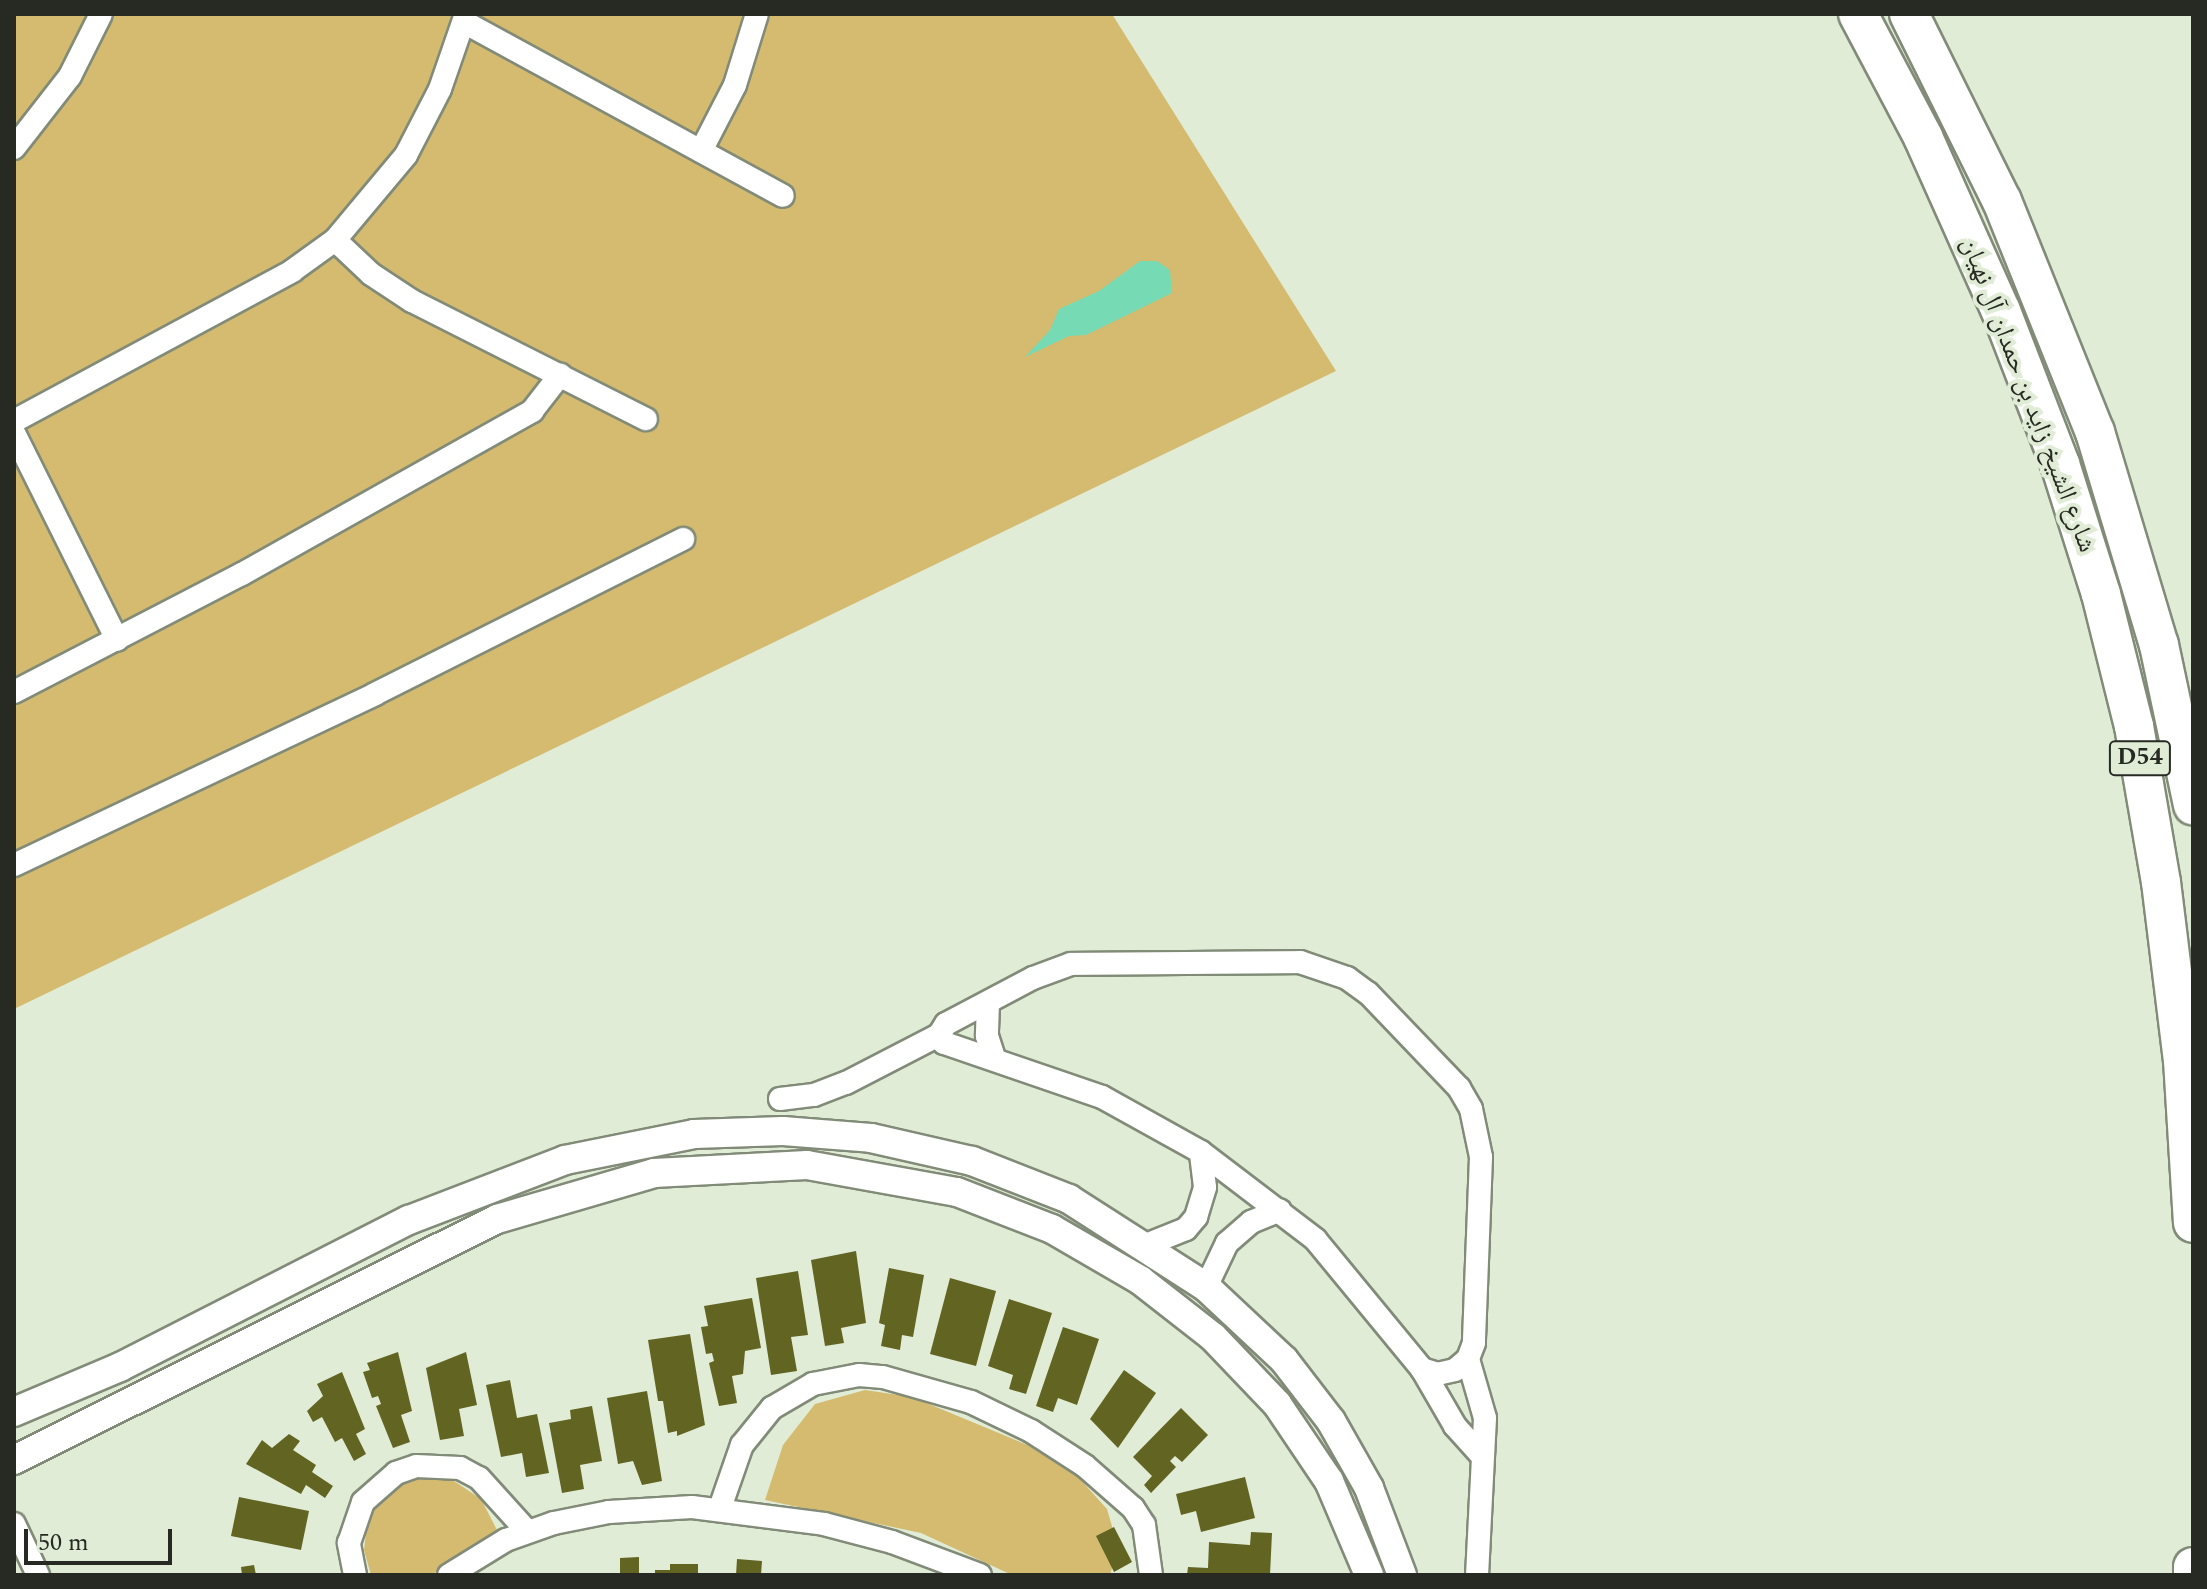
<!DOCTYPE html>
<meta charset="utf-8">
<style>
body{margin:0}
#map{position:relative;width:2207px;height:1589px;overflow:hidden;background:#e1ecd7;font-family:Spectral,"Noto Naskh Arabic",serif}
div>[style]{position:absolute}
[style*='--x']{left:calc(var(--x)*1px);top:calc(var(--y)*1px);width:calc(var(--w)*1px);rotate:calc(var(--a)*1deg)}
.green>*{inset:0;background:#d4bb6f}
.water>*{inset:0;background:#76dab4}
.building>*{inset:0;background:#626422}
.roads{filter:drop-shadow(2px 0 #818b78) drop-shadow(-2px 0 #818b78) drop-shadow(0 2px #818b78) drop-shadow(0 -2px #818b78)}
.minor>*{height:22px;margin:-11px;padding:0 11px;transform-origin:11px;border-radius:11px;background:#fff}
.tertiary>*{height:28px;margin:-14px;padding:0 14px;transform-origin:14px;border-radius:14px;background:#fff}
.trunk>*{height:38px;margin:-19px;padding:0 19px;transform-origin:19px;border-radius:19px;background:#fff}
span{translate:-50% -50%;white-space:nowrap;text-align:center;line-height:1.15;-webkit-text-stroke:8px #e1ecd7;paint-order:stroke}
.shield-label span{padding:2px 6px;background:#e1ecd7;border:2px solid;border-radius:6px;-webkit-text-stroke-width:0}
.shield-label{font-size:24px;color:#262a22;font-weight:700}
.street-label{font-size:26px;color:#262a22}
.frame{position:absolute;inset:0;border:16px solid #262a22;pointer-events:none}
.scale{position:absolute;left:24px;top:1529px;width:148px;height:36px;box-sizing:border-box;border:4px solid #262a22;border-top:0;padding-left:10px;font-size:24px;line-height:28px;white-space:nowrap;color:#262a22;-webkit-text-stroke:6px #e1ecd7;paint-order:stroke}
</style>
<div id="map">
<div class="green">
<i style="clip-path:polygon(14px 14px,1112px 14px,1336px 371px,14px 1009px)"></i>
<i style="clip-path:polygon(865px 1390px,912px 1397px,1030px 1446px,1078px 1477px,1107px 1509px,1118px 1547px,1110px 1575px,1012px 1575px,921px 1533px,765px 1500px,783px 1445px,815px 1404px)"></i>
<i style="clip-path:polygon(421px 1476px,454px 1481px,481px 1499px,497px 1530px,432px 1575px,371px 1575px,364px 1550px,368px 1517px,387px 1491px)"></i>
</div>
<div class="water">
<i style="clip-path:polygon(1140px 261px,1157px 261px,1170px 270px,1172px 293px,1086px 335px,1069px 336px,1025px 357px,1050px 330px,1059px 309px,1099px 291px)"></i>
</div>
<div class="building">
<i style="clip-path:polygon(856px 1251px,866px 1323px,841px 1328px,844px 1343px,825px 1346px,811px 1260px)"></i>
<i style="clip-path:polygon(889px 1268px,924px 1275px,913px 1337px,902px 1335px,900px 1350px,881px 1346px,885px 1325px,879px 1323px)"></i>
<i style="clip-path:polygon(798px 1271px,808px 1335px,791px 1337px,797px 1371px,771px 1375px,756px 1278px)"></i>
<i style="clip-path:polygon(950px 1278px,996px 1291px,976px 1366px,930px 1354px)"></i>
<i style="clip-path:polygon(752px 1298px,761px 1348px,745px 1351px,743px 1374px,732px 1376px,737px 1403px,719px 1406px,709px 1363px,714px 1361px,712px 1353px,706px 1354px,701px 1327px,708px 1326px,704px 1306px)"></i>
<i style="clip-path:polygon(1009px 1299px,1052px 1313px,1026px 1394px,1009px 1389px,1013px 1375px,988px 1366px)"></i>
<i style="clip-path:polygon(1063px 1327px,1099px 1339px,1077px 1405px,1058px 1398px,1053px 1412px,1036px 1406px)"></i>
<i style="clip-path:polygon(690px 1334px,705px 1425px,677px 1436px,677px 1431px,668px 1433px,663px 1401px,658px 1401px,648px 1340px)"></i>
<i style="clip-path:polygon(398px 1352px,412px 1411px,401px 1415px,410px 1442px,393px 1448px,376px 1406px,381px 1404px,378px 1396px,372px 1398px,363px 1372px,370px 1370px,367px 1363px)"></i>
<i style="clip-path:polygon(466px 1352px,477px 1405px,459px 1409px,464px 1436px,440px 1440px,426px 1368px)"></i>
<i style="clip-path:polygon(1124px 1370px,1156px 1393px,1118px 1448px,1090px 1419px)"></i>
<i style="clip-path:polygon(342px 1372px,365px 1429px,356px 1434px,366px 1454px,354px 1461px,342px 1438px,335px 1442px,322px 1417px,313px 1422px,307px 1411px,323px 1396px,317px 1384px)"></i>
<i style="clip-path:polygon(510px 1380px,517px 1418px,537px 1414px,549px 1473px,526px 1477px,522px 1453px,501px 1457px,486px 1385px)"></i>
<i style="clip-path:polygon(647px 1391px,662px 1481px,642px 1485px,633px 1461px,618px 1464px,607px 1398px)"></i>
<i style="clip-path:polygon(592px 1406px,602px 1461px,580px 1465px,584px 1489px,562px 1493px,549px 1423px,571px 1419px,570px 1410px)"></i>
<i style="clip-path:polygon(1181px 1408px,1208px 1435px,1182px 1462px,1175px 1456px,1170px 1461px,1176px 1467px,1151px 1493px,1144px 1485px,1152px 1476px,1133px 1457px)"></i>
<i style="clip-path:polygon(289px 1434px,300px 1441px,293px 1450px,316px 1465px,312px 1472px,333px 1486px,325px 1498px,306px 1485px,301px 1494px,246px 1464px,262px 1440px,272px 1448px)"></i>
<i style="clip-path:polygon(1245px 1477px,1255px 1518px,1201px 1532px,1196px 1511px,1181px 1515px,1176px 1494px)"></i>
<i style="clip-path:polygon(239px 1497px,309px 1511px,301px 1550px,231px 1536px)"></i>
<i style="clip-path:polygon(1114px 1527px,1132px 1562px,1114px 1572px,1096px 1536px)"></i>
<i style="clip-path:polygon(1251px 1532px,1272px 1533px,1270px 1575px,1187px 1575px,1188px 1567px,1208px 1568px,1209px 1542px,1250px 1545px)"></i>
<i style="clip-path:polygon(639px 1557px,639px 1575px,620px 1575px,620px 1558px)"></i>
<i style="clip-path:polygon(737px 1559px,762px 1561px,761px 1575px,736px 1575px)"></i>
<i style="clip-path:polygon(670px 1564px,698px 1564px,698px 1575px,655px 1575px,655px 1570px,670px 1570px)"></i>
<i style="clip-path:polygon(254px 1565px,256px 1575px,242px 1575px,241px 1567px)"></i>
</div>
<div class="roads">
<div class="minor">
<i style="--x:464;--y:22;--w:363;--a:28.6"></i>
<i style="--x:14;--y:148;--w:91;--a:-52.1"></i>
<i style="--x:70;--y:76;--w:69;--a:-63.4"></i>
<i style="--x:701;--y:151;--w:74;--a:-62.7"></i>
<i style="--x:735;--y:85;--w:74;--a:-72.8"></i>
<i style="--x:335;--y:240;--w:50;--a:43.4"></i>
<i style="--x:371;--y:274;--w:49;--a:33.4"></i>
<i style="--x:412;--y:301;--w:262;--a:26.8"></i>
<i style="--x:14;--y:421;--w:316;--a:-28.3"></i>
<i style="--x:292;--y:271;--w:53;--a:-35.8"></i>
<i style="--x:335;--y:240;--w:111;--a:-50.1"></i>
<i style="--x:406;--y:155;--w:74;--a:-62.7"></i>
<i style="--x:440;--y:89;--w:79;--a:-70.9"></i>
<i style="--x:14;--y:433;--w:231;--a:63.5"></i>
<i style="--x:14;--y:692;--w:257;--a:-27.4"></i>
<i style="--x:242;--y:574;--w:333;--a:-29.3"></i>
<i style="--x:532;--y:411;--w:46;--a:-52.1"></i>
<i style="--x:14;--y:865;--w:399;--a:-25.3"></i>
<i style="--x:375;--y:694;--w:345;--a:-26.7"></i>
<i style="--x:1300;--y:962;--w:50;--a:18.8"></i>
<i style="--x:1347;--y:978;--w:26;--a:36"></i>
<i style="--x:1368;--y:993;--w:132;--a:46.2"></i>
<i style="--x:1459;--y:1088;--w:24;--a:60"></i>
<i style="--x:1471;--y:1109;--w:49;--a:78.2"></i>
<i style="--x:1481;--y:1157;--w:186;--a:92.2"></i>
<i style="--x:1474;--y:1343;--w:17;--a:111"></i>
<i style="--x:1468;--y:1359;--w:17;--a:140"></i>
<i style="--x:1455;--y:1370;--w:17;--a:167"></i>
<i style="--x:1438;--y:1374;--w:17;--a:-163"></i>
<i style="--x:1422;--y:1369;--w:168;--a:-129.5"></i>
<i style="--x:1315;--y:1239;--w:143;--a:-142.7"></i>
<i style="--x:1201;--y:1152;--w:113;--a:-150.9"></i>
<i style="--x:1102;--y:1097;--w:167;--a:-161.1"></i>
<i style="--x:944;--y:1043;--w:9;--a:-122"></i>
<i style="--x:939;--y:1035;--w:13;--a:-58"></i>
<i style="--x:946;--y:1024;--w:98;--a:-27.9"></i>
<i style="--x:1033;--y:978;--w:40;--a:-20.2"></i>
<i style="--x:1071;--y:964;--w:229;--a:-0.5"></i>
<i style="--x:988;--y:1003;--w:33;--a:92"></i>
<i style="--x:987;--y:1036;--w:23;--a:72"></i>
<i style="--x:780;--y:1099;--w:34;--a:-7"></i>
<i style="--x:814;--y:1095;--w:34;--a:-21"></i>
<i style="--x:846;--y:1083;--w:105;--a:-27.3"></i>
<i style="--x:1146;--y:1245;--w:43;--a:-21.8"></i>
<i style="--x:1186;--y:1229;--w:16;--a:-50"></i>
<i style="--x:1196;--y:1217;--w:31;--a:-73"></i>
<i style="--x:1205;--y:1187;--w:35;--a:-97"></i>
<i style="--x:1206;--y:1287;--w:49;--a:-64.5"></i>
<i style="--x:1227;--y:1243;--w:32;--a:-41"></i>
<i style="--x:1251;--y:1222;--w:31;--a:-22"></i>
<i style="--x:1468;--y:1359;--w:61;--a:73.9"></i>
<i style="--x:1485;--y:1418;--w:157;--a:92.9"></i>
<i style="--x:1422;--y:1369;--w:66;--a:59.9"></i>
<i style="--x:1455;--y:1426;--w:39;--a:48"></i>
<i style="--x:720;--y:1508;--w:67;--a:-70.8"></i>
<i style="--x:742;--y:1445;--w:48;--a:-51"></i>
<i style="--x:772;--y:1408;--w:48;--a:-30.3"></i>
<i style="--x:813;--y:1384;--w:47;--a:-11.1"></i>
<i style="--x:859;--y:1375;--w:24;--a:5"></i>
<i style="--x:883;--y:1377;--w:91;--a:15.9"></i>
<i style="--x:971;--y:1402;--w:67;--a:25.8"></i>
<i style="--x:1031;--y:1431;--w:64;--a:32.9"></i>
<i style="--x:1085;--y:1466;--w:64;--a:41.2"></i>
<i style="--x:1133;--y:1508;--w:20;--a:57"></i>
<i style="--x:1144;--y:1525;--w:50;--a:82"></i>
<i style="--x:14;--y:1524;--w:56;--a:64.8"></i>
<i style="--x:355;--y:1575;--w:33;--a:-101"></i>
<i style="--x:349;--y:1543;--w:43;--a:-71.1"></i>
<i style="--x:363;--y:1502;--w:44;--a:-41.3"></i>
<i style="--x:396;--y:1473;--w:21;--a:-19"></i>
<i style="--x:416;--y:1466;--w:44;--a:2.6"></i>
<i style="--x:460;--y:1468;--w:21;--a:28"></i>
<i style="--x:479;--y:1478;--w:72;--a:47.8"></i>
<i style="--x:449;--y:1575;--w:67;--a:-31.6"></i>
<i style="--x:506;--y:1540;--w:51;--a:-19.5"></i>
<i style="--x:554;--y:1523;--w:56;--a:-11.3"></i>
<i style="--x:609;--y:1512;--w:83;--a:-3.4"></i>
<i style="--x:692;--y:1507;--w:133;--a:7.3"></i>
<i style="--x:824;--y:1524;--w:70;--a:14.8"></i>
<i style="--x:892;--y:1542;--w:94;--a:20.6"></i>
</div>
<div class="tertiary">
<i style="--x:14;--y:1412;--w:115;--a:-23"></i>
<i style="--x:120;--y:1367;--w:324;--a:-27"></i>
<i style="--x:409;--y:1220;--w:167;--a:-21"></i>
<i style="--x:565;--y:1160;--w:132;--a:-11.4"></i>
<i style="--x:694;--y:1134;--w:89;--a:-1.9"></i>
<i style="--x:783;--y:1131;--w:88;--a:4.5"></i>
<i style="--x:871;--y:1138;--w:104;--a:12.8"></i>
<i style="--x:972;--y:1161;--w:104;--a:21.4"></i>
<i style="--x:1069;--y:1199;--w:163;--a:32.7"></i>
<i style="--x:1206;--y:1287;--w:107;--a:43.1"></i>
<i style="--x:1284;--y:1360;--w:77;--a:52.4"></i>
<i style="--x:1331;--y:1421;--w:77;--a:60.4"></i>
<i style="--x:1369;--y:1488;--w:93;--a:69.2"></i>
<i style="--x:14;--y:1460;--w:540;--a:-26.52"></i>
<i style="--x:497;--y:1219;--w:164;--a:-16.3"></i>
<i style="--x:654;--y:1173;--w:153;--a:-3"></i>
<i style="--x:807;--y:1165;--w:152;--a:10.2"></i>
<i style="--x:957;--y:1192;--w:102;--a:21.3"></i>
<i style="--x:1052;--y:1229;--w:102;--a:30.1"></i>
<i style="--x:1140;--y:1280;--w:93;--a:38"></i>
<i style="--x:1213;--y:1337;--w:93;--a:46.3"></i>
<i style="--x:1277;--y:1404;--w:93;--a:56"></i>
<i style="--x:1329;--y:1481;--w:102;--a:66.9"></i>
</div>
<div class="trunk">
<i style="--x:1858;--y:14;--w:139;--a:62.1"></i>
<i style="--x:1923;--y:137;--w:191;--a:65.9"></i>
<i style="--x:2001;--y:311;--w:164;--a:68.9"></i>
<i style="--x:2060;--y:464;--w:136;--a:72.5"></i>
<i style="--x:2101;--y:594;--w:136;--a:76"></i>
<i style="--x:2134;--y:726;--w:158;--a:80.2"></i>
<i style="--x:2161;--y:882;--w:179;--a:83"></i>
<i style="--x:2183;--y:1060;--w:163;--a:86.5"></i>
<i style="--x:1909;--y:14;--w:209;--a:63.6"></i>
<i style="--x:2002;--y:201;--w:249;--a:68.1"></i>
<i style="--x:2095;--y:432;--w:222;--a:73.3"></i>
<i style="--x:2159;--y:645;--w:164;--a:78"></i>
<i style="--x:2193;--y:1575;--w:8;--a:-90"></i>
</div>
</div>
<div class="shield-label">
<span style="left:2140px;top:758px">D54</span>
</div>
<div class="street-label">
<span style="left:2028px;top:395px;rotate:69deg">شارع الشيخ زايد بن حمدان آل نهيان</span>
</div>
<div class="frame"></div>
<div class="scale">50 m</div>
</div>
